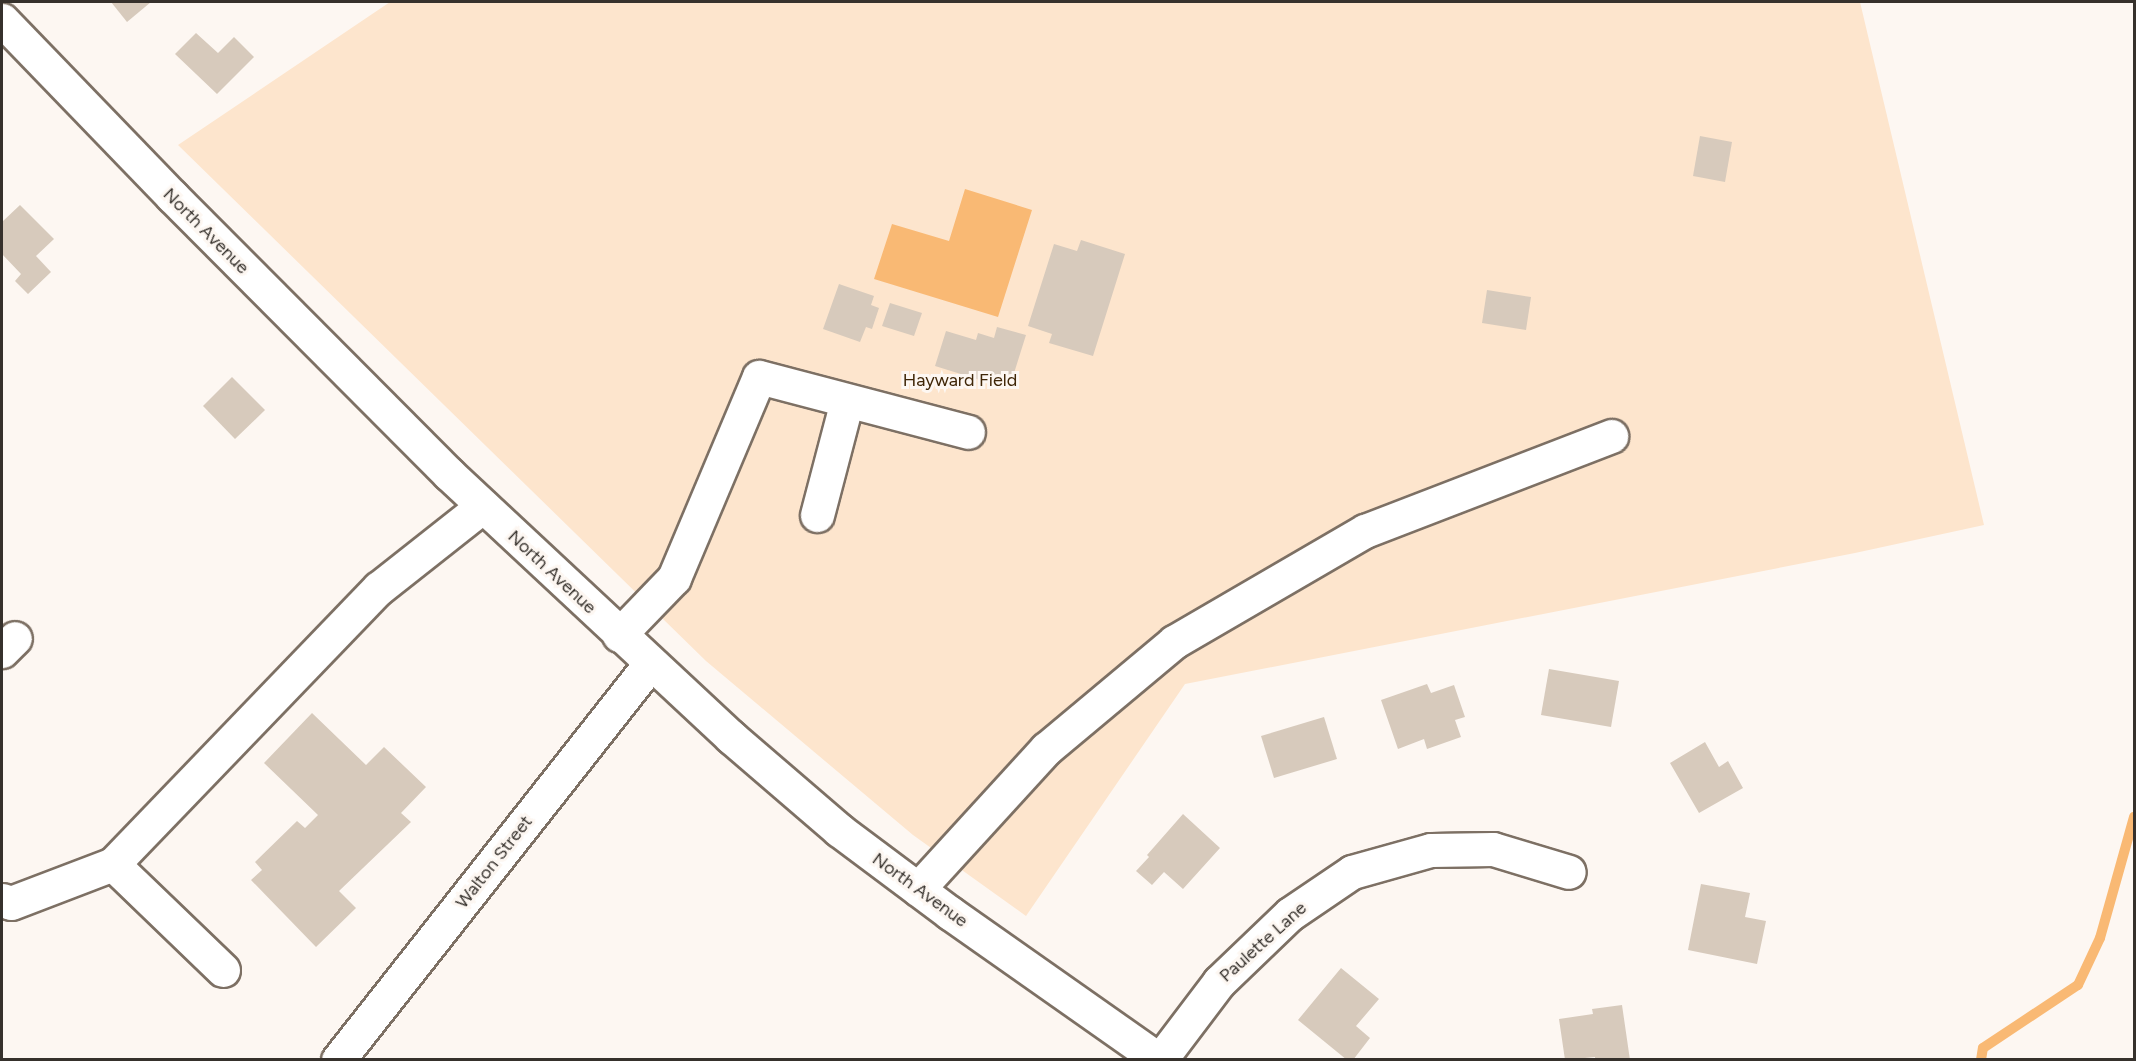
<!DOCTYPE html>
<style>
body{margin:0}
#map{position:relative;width:2136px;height:1061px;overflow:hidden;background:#fdf7f2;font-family:Figtree,sans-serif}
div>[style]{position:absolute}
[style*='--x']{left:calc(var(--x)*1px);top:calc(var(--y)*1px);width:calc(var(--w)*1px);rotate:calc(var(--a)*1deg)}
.green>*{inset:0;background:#fde5cd}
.water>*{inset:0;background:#f9b974}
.stream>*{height:10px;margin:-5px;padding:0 5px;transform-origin:5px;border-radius:5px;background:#f9b974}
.building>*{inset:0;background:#d7cabc}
.roads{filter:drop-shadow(2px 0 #7d7064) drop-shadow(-2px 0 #7d7064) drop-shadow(0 2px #7d7064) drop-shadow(0 -2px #7d7064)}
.minor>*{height:33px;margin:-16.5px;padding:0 16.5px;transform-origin:16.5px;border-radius:16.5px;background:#fff}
.major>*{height:33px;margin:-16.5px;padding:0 16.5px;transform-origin:16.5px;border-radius:16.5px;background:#fff}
span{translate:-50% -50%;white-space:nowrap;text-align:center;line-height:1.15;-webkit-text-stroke:6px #fdf7f2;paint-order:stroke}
.street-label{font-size:18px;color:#36312c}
.park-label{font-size:18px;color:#3f2607}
.frame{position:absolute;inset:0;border:3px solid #36312c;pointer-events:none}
</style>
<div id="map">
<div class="green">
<i style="clip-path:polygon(390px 2px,1860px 2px,1984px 525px,1855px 553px,1185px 684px,1026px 916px,913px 835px,706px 661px,178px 145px)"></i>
</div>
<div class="water">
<i style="clip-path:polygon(965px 189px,1032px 210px,998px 317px,874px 279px,892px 224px,949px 241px)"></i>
</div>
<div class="stream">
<i style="--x:1981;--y:1060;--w:12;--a:-81"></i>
<i style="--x:1983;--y:1048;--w:114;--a:-33.6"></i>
<i style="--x:2078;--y:985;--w:52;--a:-64.9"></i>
<i style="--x:2100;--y:938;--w:126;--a:-74.3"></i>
</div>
<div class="building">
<i style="clip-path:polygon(111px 2px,151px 2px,127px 22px)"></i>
<i style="clip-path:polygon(196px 33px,218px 53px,234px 37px,254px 57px,217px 94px,175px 54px)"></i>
<i style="clip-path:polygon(1700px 136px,1732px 142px,1725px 182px,1693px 176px)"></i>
<i style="clip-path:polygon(20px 205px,54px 239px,36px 256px,51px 272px,28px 294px,15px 281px,21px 274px,2px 254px,2px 222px)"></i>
<i style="clip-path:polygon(1081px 240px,1125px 254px,1093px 356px,1049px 343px,1052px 334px,1028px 326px,1054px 244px,1077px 251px)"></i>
<i style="clip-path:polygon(839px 284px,874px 296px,871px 305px,879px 308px,872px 329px,866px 327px,860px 342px,823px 329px)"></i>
<i style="clip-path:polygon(1487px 290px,1531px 297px,1526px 330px,1482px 323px)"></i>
<i style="clip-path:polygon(890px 303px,922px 313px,914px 336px,882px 326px)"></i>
<i style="clip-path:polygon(997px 327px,1026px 335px,1009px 389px,935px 366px,946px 331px,976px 340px,978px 333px,994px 338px)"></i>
<i style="clip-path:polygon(232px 377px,265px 410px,235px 439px,203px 406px)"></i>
<i style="clip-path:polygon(1549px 669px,1619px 681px,1611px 727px,1541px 715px)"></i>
<i style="clip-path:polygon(1427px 684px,1431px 693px,1454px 685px,1465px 717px,1455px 720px,1461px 737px,1427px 749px,1424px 739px,1398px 749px,1381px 700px)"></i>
<i style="clip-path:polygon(312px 713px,366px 765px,384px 747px,426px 787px,401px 813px,411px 822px,339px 891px,356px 908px,316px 947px,251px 880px,262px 870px,255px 862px,297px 821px,305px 828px,318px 815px,264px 763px)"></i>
<i style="clip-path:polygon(1324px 717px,1337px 759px,1274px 778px,1261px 736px)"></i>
<i style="clip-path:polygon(1705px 742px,1719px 767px,1728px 761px,1743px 788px,1699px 813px,1670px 763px)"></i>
<i style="clip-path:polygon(1183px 814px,1220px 848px,1183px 889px,1164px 872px,1152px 885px,1136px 871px,1149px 857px,1147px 855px)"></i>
<i style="clip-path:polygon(1701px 884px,1750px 893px,1745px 917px,1766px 921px,1757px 964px,1688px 950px)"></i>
<i style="clip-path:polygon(1341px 968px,1379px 999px,1356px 1026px,1370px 1038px,1353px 1060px,1347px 1060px,1298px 1020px)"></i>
<i style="clip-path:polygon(1622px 1005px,1630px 1060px,1595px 1060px,1595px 1057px,1565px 1060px,1559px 1019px,1593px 1014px,1592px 1009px)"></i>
</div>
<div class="roads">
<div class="minor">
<i style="--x:817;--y:515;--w:118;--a:-75.3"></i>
<i style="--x:619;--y:635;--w:79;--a:-46"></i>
<i style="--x:674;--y:578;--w:218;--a:-67.1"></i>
<i style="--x:759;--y:377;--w:216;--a:14.7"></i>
<i style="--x:2;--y:651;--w:18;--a:-45"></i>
<i style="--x:918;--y:889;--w:190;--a:-47.6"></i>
<i style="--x:1046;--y:749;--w:167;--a:-39.9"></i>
<i style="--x:1174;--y:642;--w:221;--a:-30.2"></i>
<i style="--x:1365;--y:531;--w:264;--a:-21.1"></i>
<i style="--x:2;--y:900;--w:9;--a:18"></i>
<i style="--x:11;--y:903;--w:109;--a:-20.9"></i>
<i style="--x:223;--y:970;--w:153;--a:-136.1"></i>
<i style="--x:113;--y:864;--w:383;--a:-46.1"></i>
<i style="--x:379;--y:588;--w:132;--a:-38.3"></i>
<i style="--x:338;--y:1060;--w:504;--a:-51.77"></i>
<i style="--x:1160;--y:1060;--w:98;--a:-52.9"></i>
<i style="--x:1219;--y:982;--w:98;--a:-43.8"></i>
<i style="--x:1290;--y:914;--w:75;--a:-34.1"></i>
<i style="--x:1352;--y:872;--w:82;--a:-15.6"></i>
<i style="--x:1431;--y:850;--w:62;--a:-0.9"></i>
<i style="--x:1493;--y:849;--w:79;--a:16.8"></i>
</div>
<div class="major">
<i style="--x:2;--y:20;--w:245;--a:46"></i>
<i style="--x:172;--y:196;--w:392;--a:45.1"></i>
<i style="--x:449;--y:474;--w:386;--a:43"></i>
<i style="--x:731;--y:737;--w:143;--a:40.7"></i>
<i style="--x:839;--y:830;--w:139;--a:36.8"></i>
<i style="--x:950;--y:913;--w:256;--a:35.1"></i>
</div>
</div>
<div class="street-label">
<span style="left:206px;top:231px;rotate:45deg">North Avenue</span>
<span style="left:552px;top:572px;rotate:43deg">North Avenue</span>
<span style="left:494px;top:862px;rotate:-52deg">Walton Street</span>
<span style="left:920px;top:890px;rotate:36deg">North Avenue</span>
<span style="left:1263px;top:942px;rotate:-42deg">Paulette Lane</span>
</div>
<div class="park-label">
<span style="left:960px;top:380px">Hayward Field</span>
</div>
<div class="frame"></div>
</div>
